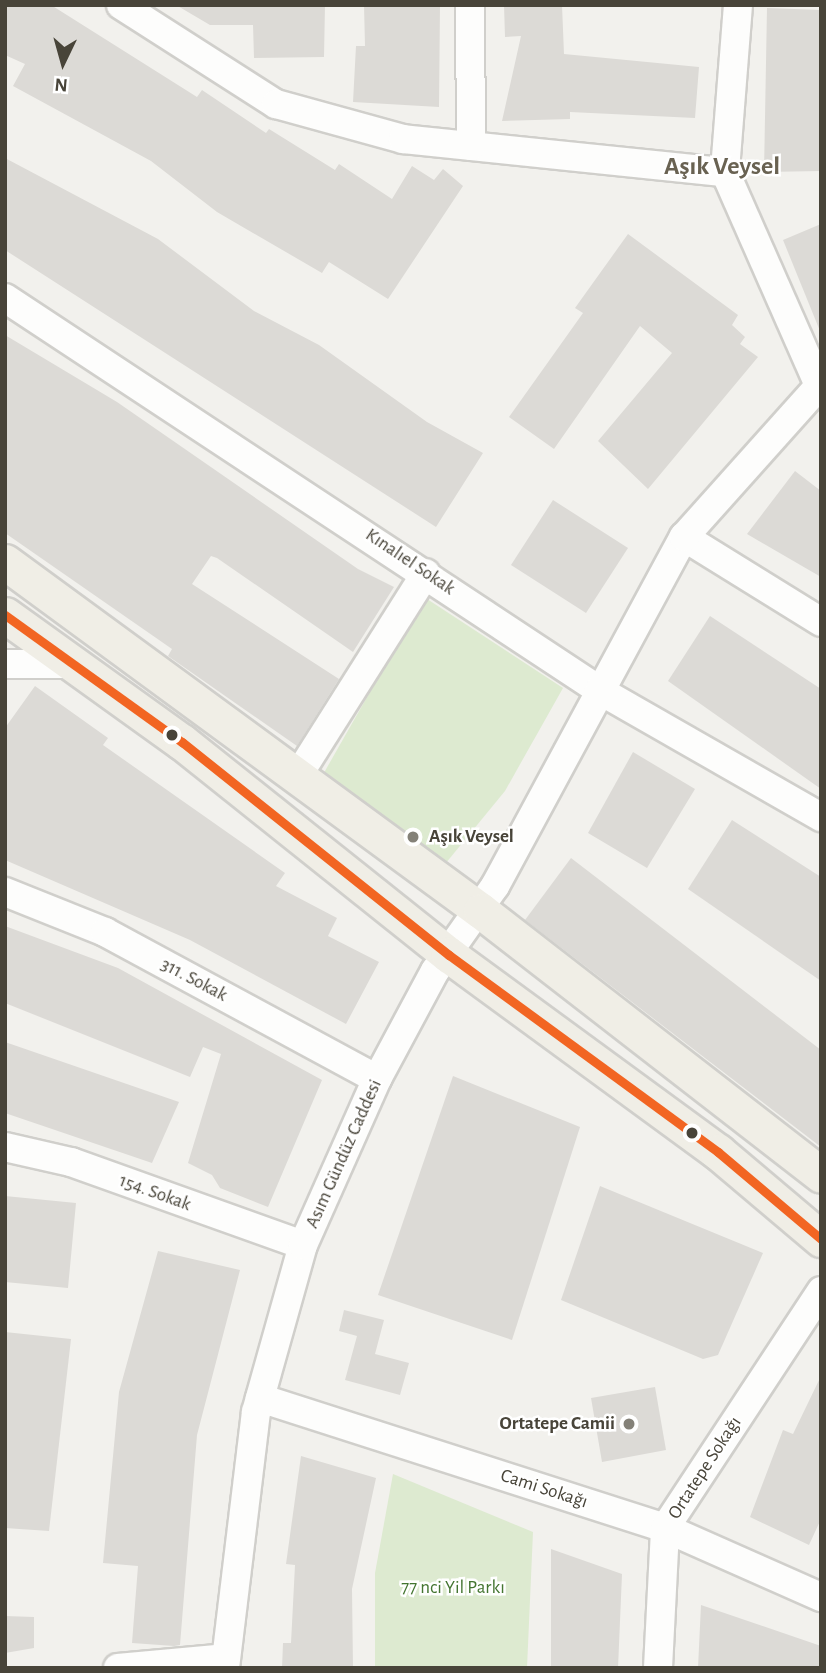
<!DOCTYPE html>
<meta charset="utf-8">
<style>
body{margin:0}
#map{position:relative;width:826px;height:1673px;overflow:hidden;background:#f2f1ed;font-family:"Alegreya Sans",sans-serif}
div>[style]{position:absolute}
[style*='--x']{left:calc(var(--x)*1px);top:calc(var(--y)*1px);width:calc(var(--w)*1px);rotate:calc(var(--a)*1deg)}
.green>*{inset:0;background:#ddead0}
.building>*{inset:0;background:#dcdad6}
.roads{filter:drop-shadow(2px 0 #d0cfcb) drop-shadow(-2px 0 #d0cfcb) drop-shadow(0 2px #d0cfcb) drop-shadow(0 -2px #d0cfcb)}
.minor>*{height:28px;margin:-14px;padding:0 14px;transform-origin:14px;border-radius:14px;background:#fdfdfc}
.major>*{height:35px;margin:-17.5px;padding:0 17.5px;transform-origin:17.5px;border-radius:17.5px;background:#f0eee6}
.bus-1>*{height:9px;margin:-4.5px;padding:0 4.5px;transform-origin:4.5px;border-radius:4.5px;background:#f26522}
.dots>*{width:19px;height:19px;translate:-50% -50%;box-sizing:border-box;border:4px solid #fff;border-radius:50%}
span{translate:-50% -50%;white-space:nowrap;text-align:center;line-height:1.15;-webkit-text-stroke:5px #fff;paint-order:stroke}
.street-label{font-size:19px;color:#484439}
.poi-label{font-size:19px;color:#484439;font-weight:700}
.left{translate:0 -50%;text-align:left}
.right{translate:-100% -50%;text-align:right}
.park-label{font-size:19px;color:#447531}
.district-label{font-size:26px;color:#696252;font-weight:700}
.frame{position:absolute;inset:0;border:7px solid #484439;pointer-events:none}
.north{position:absolute;left:28px;top:28px;width:70px;height:70px;-webkit-text-stroke:5px #fff;paint-order:stroke;rotate:185deg;font-size:19px;font-weight:700;line-height:28px;text-align:center;color:#484439}
.north::after{content:'';display:block;margin:auto;width:24px;height:32px;background:#484439;clip-path:polygon(50% 0,100% 100%,50% 72%,0 100%)}
</style>
<div id="map">
<div class="green">
<i style="clip-path:polygon(424px 597px,563px 688px,505px 791px,441px 869px,321px 778px)"></i>
<i style="clip-path:polygon(393px 1474px,533px 1532px,527px 1668px,375px 1668px,375px 1573px)"></i>
</div>
<div class="building">
<i style="clip-path:polygon(5px 5px,51px 5px,197px 97px,202px 90px,266px 133px,269px 129px,335px 170px,339px 164px,392px 199px,412px 166px,434px 180px,443px 169px,463px 186px,388px 299px,329px 262px,322px 273px,217px 212px,151px 161px,13px 86px,25px 64px,5px 55px)"></i>
<i style="clip-path:polygon(176px 5px,325px 5px,324px 57px,254px 58px,253px 25px,210px 25px)"></i>
<i style="clip-path:polygon(364px 5px,440px 5px,439px 107px,353px 102px,356px 46px,365px 46px)"></i>
<i style="clip-path:polygon(504px 5px,562px 5px,564px 54px,699px 67px,695px 118px,570px 112px,570px 119px,502px 121px,521px 36px,505px 37px)"></i>
<i style="clip-path:polygon(767px 8px,821px 10px,821px 171px,764px 172px)"></i>
<i style="clip-path:polygon(5px 158px,158px 239px,254px 311px,319px 345px,427px 422px,483px 453px,436px 527px,5px 250px)"></i>
<i style="clip-path:polygon(821px 224px,821px 331px,820px 331px,783px 240px)"></i>
<i style="clip-path:polygon(628px 234px,738px 315px,732px 325px,745px 337px,740px 344px,758px 357px,648px 489px,598px 441px,672px 353px,640px 326px,554px 449px,509px 417px,583px 313px,575px 308px)"></i>
<i style="clip-path:polygon(5px 335px,117px 402px,358px 569px,394px 587px,353px 652px,217px 558px,211px 556px,192px 584px,339px 679px,297px 746px,168px 656px,172px 649px,5px 533px)"></i>
<i style="clip-path:polygon(795px 471px,821px 491px,821px 577px,747px 534px)"></i>
<i style="clip-path:polygon(553px 500px,628px 548px,586px 613px,511px 565px)"></i>
<i style="clip-path:polygon(710px 616px,821px 689px,821px 789px,668px 681px)"></i>
<i style="clip-path:polygon(35px 686px,108px 738px,103px 745px,285px 873px,276px 886px,337px 918px,328px 936px,379px 962px,346px 1024px,190px 940px,5px 860px,5px 728px)"></i>
<i style="clip-path:polygon(633px 752px,695px 789px,647px 868px,588px 833px)"></i>
<i style="clip-path:polygon(732px 820px,821px 877px,821px 981px,688px 889px)"></i>
<i style="clip-path:polygon(571px 858px,821px 1050px,821px 1147px,525px 920px)"></i>
<i style="clip-path:polygon(5px 926px,118px 968px,322px 1080px,268px 1207px,220px 1188px,212px 1175px,188px 1163px,221px 1054px,203px 1047px,190px 1077px,5px 1003px)"></i>
<i style="clip-path:polygon(5px 1042px,179px 1102px,152px 1163px,5px 1113px)"></i>
<i style="clip-path:polygon(453px 1076px,580px 1127px,512px 1340px,378px 1295px)"></i>
<i style="clip-path:polygon(600px 1186px,763px 1253px,718px 1355px,703px 1359px,561px 1300px)"></i>
<i style="clip-path:polygon(5px 1196px,76px 1203px,68px 1288px,5px 1282px)"></i>
<i style="clip-path:polygon(158px 1251px,240px 1270px,197px 1435px,180px 1645px,174px 1646px,132px 1643px,138px 1566px,103px 1563px,119px 1392px)"></i>
<i style="clip-path:polygon(344px 1310px,384px 1320px,375px 1354px,409px 1363px,400px 1395px,345px 1380px,357px 1336px,339px 1331px)"></i>
<i style="clip-path:polygon(5px 1332px,71px 1339px,49px 1531px,5px 1528px)"></i>
<i style="clip-path:polygon(821px 1376px,821px 1519px,809px 1545px,750px 1517px,783px 1430px,793px 1434px)"></i>
<i style="clip-path:polygon(655px 1387px,666px 1450px,602px 1462px,591px 1398px)"></i>
<i style="clip-path:polygon(301px 1456px,376px 1478px,352px 1589px,353px 1668px,282px 1668px,283px 1643px,291px 1643px,295px 1565px,286px 1564px)"></i>
<i style="clip-path:polygon(551px 1549px,622px 1574px,618px 1668px,551px 1668px)"></i>
<i style="clip-path:polygon(701px 1605px,821px 1646px,821px 1668px,698px 1668px)"></i>
<i style="clip-path:polygon(5px 1616px,34px 1617px,34px 1648px,5px 1653px)"></i>
</div>
<div class="roads">
<div class="minor">
<i style="--x:121;--y:5;--w:184;--a:32.6"></i>
<i style="--x:276;--y:104;--w:132;--a:15.4"></i>
<i style="--x:403;--y:139;--w:324;--a:5.9"></i>
<i style="--x:470;--y:5;--w:141;--a:89.6"></i>
<i style="--x:738;--y:5;--w:168;--a:94.5"></i>
<i style="--x:725;--y:172;--w:233;--a:66.2"></i>
<i style="--x:5;--y:298;--w:712;--a:33.42"></i>
<i style="--x:599;--y:690;--w:256;--a:29.8"></i>
<i style="--x:684;--y:537;--w:161;--a:31.8"></i>
<i style="--x:5;--y:664;--w:71;--a:0"></i>
<i style="--x:297;--y:777;--w:241;--a:-57.7"></i>
<i style="--x:5;--y:892;--w:108;--a:21.8"></i>
<i style="--x:105;--y:932;--w:309;--a:28.4"></i>
<i style="--x:5;--y:1147;--w:68;--a:12.8"></i>
<i style="--x:71;--y:1162;--w:246;--a:19.7"></i>
<i style="--x:260;--y:1398;--w:425;--a:17.8"></i>
<i style="--x:665;--y:1528;--w:171;--a:23.9"></i>
<i style="--x:118;--y:1668;--w:107;--a:-5.3"></i>
<i style="--x:225;--y:1668;--w:258;--a:-83.1"></i>
<i style="--x:256;--y:1412;--w:173;--a:-74.3"></i>
<i style="--x:303;--y:1245;--w:182;--a:-66"></i>
<i style="--x:377;--y:1079;--w:123;--a:-61.8"></i>
<i style="--x:435;--y:971;--w:104;--a:-54.8"></i>
<i style="--x:495;--y:886;--w:397;--a:-61.6"></i>
<i style="--x:684;--y:537;--w:205;--a:-48.2"></i>
<i style="--x:658;--y:1668;--w:140;--a:-87.1"></i>
<i style="--x:665;--y:1528;--w:284;--a:-56.6"></i>
</div>
<div class="major">
<i style="--x:5;--y:562;--w:590;--a:36.25"></i>
<i style="--x:481;--y:911;--w:430;--a:37.8"></i>
<i style="--x:5;--y:615;--w:218;--a:35.7"></i>
<i style="--x:182;--y:742;--w:342;--a:38.6"></i>
<i style="--x:449;--y:955;--w:333;--a:36.2"></i>
<i style="--x:718;--y:1152;--w:135;--a:40.2"></i>
</div>
</div>
<div class="bus-1">
<i style="--x:5;--y:615;--w:218;--a:35.7"></i>
<i style="--x:182;--y:742;--w:342;--a:38.6"></i>
<i style="--x:449;--y:955;--w:333;--a:36.2"></i>
<i style="--x:718;--y:1152;--w:135;--a:40.2"></i>
</div>
<div class="dots">
<i style="left:172px;top:735px;background:#484439"></i>
<i style="left:413px;top:837px;background:#848178"></i>
<i style="left:692px;top:1133px;background:#484439"></i>
<i style="left:629px;top:1424px;background:#848178"></i>
</div>
<div class="street-label">
<span style="left:410px;top:562px;rotate:34deg">Kınalıel Sokak</span>
<span style="left:194px;top:980px;rotate:28deg">311. Sokak</span>
<span style="left:344px;top:1154px;rotate:-66deg">Asım Gündüz Caddesi</span>
<span style="left:155px;top:1193px;rotate:20deg">154. Sokak</span>
<span style="left:705px;top:1468px;rotate:-57deg">Ortatepe Sokağı</span>
<span style="left:544px;top:1489px;rotate:18deg">Cami Sokağı</span>
</div>
<div class="poi-label">
<span class="left" style="left:429px;top:837px">Aşık Veysel</span>
<span class="right" style="left:615px;top:1424px">Ortatepe Camii</span>
</div>
<div class="park-label">
<span style="left:453px;top:1588px">77 nci Yil Parkı</span>
</div>
<div class="district-label">
<span style="left:722px;top:167px">Aşık Veysel</span>
</div>
<div class="frame"></div>
<div class="north">N</div>
</div>
